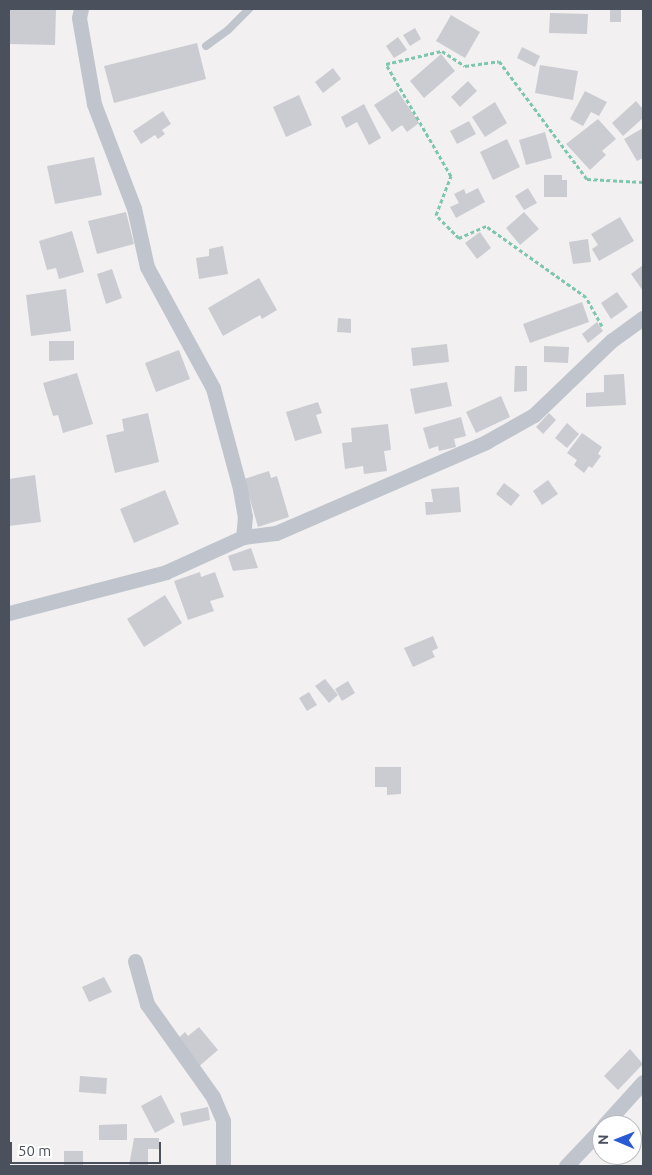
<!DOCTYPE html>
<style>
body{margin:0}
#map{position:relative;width:652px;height:1175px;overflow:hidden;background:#f2f0f0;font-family:Ubuntu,sans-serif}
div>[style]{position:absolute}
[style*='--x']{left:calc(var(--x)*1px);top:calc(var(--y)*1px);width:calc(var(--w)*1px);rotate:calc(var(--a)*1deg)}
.building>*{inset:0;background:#cbccd2}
.path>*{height:3px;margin-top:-1.5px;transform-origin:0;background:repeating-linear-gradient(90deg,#7ec7ae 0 4px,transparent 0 6.5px)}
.lane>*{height:8px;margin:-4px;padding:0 4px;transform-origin:4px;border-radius:4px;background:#c0c5cd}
.street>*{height:15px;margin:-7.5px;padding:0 7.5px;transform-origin:7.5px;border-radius:7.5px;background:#c0c5cd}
span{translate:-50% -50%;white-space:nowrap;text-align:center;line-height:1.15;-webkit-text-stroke:4.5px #fff;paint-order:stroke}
.frame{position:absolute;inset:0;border:10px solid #4a505c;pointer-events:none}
.north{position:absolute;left:592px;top:1115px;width:50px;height:50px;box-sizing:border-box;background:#fff;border:1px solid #b7b9be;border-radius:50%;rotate:271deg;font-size:14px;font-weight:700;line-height:20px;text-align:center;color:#4a505c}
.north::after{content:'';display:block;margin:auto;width:18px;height:22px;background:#295ad3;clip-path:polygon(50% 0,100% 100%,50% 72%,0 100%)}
.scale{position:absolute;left:10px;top:1142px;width:151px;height:22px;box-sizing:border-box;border:2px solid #4a505c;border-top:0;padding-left:6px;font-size:15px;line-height:18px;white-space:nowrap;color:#4a505c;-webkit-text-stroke:4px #fff;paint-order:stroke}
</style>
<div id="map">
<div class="building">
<i style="clip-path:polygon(9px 9px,56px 9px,55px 45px,9px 44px)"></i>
<i style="clip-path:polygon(610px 9px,621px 9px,621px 22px,610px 22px)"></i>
<i style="clip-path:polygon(550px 13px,588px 14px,587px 34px,549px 33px)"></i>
<i style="clip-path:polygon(451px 15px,480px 32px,465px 58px,436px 41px)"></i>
<i style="clip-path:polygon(415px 28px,421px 39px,410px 46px,403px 35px)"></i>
<i style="clip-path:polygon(398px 37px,407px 50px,394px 58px,386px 46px)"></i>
<i style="clip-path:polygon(197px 43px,206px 79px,114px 103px,104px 66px)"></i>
<i style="clip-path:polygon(522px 47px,540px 56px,535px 67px,517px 58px)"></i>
<i style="clip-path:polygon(441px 54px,455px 71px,424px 98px,410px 81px)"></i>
<i style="clip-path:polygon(540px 65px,578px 71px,573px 100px,535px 93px)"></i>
<i style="clip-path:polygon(333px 68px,341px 79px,323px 93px,315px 82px)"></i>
<i style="clip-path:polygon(468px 81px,477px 91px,460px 107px,451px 97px)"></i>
<i style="clip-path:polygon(397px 90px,419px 123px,407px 132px,402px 125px,392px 132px,374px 105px)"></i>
<i style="clip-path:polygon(585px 91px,607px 102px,599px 116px,591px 112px,583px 126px,570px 119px)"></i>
<i style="clip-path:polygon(299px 95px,312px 125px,286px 137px,273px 107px)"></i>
<i style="clip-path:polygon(636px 101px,643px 109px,643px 118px,623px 136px,612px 123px)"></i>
<i style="clip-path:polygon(495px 102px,507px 123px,485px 137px,472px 117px)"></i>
<i style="clip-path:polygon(364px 104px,381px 138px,369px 145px,357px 122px,346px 128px,341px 117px)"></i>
<i style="clip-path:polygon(163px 111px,171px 124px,162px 130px,165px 134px,158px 139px,155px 135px,141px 144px,133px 131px)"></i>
<i style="clip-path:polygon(598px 119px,616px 139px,602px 151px,606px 155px,590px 170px,566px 144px)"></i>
<i style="clip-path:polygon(469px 121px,476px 134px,457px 144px,450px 131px)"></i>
<i style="clip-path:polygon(643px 128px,643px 158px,637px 161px,624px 139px)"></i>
<i style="clip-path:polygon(545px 132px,552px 158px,526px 165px,519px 140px)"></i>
<i style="clip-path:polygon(507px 139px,520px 167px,493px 180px,480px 152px)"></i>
<i style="clip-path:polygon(94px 157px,102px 195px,55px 204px,47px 166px)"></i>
<i style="clip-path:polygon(544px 175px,562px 175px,562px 180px,567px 180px,567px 197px,544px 197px)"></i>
<i style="clip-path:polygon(478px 188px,485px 202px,456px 218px,450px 207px,459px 203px,454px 194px,464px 189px,466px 194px)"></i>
<i style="clip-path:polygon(528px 188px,537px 203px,524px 210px,515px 196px)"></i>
<i style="clip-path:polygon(126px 212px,134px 244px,97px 254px,88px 221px)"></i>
<i style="clip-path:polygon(524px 212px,539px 229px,520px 245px,506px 228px)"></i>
<i style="clip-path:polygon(620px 217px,634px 241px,599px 261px,592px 249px,598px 245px,591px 234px)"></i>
<i style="clip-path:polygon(72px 231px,84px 272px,59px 279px,56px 268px,47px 270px,39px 241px)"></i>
<i style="clip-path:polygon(480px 232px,491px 248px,477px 259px,465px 243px)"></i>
<i style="clip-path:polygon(588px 239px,591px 262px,573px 264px,569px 242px)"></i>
<i style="clip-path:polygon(223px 246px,228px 274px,199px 279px,196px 258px,209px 256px,209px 249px)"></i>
<i style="clip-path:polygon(643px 265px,643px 291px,631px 274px)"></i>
<i style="clip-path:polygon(112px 269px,122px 298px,106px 304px,97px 274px)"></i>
<i style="clip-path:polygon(259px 278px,277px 310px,262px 319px,260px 315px,223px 336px,208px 308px)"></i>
<i style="clip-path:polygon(66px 289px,71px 331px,31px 336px,26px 295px)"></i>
<i style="clip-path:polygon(617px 292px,628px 307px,611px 319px,601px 303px)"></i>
<i style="clip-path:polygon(582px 302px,589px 322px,530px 343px,523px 324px)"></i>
<i style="clip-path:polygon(338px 318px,351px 319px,351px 333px,337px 332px)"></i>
<i style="clip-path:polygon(597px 322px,603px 331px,588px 343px,582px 334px)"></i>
<i style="clip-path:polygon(49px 341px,74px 341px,74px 360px,49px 361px)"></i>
<i style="clip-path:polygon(447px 344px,449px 362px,413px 366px,411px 348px)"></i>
<i style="clip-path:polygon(544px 346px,569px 347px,568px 363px,544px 362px)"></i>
<i style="clip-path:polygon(179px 350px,190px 379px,156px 392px,145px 363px)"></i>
<i style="clip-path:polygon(515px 366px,527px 366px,527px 391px,514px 392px)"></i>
<i style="clip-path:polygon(77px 373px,93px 424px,63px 433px,58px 415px,53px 416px,43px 383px)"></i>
<i style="clip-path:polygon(624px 374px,626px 405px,586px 407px,586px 393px,604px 392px,604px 375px)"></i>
<i style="clip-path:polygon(447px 382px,452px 406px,415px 414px,410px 389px)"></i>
<i style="clip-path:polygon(501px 396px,510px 417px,476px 433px,466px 412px)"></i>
<i style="clip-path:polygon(318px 402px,322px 413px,316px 415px,322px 433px,295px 441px,286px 412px)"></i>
<i style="clip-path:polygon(148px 413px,159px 462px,115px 473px,106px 435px,124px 431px,122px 419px)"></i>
<i style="clip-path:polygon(549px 413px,556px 420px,543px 434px,536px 427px)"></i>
<i style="clip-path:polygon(461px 417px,466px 436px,454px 439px,456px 447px,439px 451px,438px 446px,429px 449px,423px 428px)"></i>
<i style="clip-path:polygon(567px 423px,579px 434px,567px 448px,555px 438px)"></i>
<i style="clip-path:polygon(388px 424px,391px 450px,384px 451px,387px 471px,364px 474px,363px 466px,345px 469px,342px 443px,352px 442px,351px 428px)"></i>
<i style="clip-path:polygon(582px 433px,602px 447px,598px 454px,601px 456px,592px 468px,589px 466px,584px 473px,574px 465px,577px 460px,567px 453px)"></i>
<i style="clip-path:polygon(269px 471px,271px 478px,277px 476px,289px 517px,258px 527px,244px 479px)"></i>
<i style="clip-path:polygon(35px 475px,41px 522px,9px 526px,9px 479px)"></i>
<i style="clip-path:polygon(548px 480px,558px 494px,542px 505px,533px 491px)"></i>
<i style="clip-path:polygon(504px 483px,520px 495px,511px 506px,496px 494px)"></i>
<i style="clip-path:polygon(459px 487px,461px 512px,426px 515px,425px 502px,433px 502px,431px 489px)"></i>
<i style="clip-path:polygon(165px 490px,179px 524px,134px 543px,120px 509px)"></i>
<i style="clip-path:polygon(251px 548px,258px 568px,233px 571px,228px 556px)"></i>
<i style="clip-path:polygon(200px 572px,201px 577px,215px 572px,224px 597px,210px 601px,214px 611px,188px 620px,174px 581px)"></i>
<i style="clip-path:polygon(165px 595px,182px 623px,144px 647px,127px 619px)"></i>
<i style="clip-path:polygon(433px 636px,438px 648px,432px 651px,435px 657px,413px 667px,404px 648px)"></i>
<i style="clip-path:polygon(325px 679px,338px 695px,329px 703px,315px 686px)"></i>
<i style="clip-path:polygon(348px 681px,355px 693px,342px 701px,335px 689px)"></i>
<i style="clip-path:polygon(309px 692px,317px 705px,307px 711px,299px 698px)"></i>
<i style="clip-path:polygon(375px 767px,401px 767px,401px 794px,387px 795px,387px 787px,375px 787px)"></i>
<i style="clip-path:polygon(104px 977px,112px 992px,89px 1002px,82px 987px)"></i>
<i style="clip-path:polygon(199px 1027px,218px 1050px,197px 1068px,175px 1041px,185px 1032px,188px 1036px)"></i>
<i style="clip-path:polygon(630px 1049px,643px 1064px,618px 1090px,604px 1076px)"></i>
<i style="clip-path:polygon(80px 1076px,107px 1078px,106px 1094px,79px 1092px)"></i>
<i style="clip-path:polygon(161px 1095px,175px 1122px,155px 1133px,141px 1106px)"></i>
<i style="clip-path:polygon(208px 1107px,210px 1120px,183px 1126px,180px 1113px)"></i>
<i style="clip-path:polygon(127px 1124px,127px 1140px,99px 1140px,99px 1125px)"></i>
<i style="clip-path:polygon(134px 1138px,159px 1138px,159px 1149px,148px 1149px,148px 1166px,129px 1166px)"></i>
<i style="clip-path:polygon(64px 1151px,83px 1151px,83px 1166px,64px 1165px)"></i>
</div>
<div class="path">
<i style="--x:602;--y:326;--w:33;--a:-119"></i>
<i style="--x:586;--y:297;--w:123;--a:-144.6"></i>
<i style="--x:486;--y:226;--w:30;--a:156"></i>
<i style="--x:459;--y:238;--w:33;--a:-135"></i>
<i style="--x:436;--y:215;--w:42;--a:-69"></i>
<i style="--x:451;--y:176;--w:129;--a:-120.1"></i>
<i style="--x:386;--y:64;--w:57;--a:-13.1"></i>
<i style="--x:442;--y:51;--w:27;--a:33"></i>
<i style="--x:465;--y:66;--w:34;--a:-8"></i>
<i style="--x:499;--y:61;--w:147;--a:53.3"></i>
<i style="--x:587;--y:179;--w:56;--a:3.1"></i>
</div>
<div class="lane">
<i style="--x:206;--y:46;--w:27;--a:-36"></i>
<i style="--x:228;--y:30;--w:30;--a:-45"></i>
</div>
<div class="street">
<i style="--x:81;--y:9;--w:9;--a:103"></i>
<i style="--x:79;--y:18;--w:87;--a:80.1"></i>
<i style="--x:94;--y:104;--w:111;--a:69"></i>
<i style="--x:134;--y:208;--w:60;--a:77.6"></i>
<i style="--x:147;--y:267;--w:138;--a:61.4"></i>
<i style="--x:213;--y:388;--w:105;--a:75"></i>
<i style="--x:240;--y:489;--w:27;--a:80"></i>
<i style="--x:245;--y:516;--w:21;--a:95"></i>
<i style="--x:9;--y:613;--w:162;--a:-14.6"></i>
<i style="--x:166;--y:572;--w:85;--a:-24.4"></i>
<i style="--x:243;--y:537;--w:33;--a:-7"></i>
<i style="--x:276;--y:533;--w:229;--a:-23.4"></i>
<i style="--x:486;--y:442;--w:55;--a:-29.4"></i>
<i style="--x:534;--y:415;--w:107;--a:-43.9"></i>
<i style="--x:611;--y:341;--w:39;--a:-36"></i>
<i style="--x:135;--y:961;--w:45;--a:74.4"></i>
<i style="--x:147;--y:1004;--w:114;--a:54.6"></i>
<i style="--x:213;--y:1097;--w:26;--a:67"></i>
<i style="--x:223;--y:1121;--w:45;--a:90"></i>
<i style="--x:604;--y:1125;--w:58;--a:-47.8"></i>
<i style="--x:566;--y:1166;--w:52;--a:-46.5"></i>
</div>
<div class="frame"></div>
<div class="north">N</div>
<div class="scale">50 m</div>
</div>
